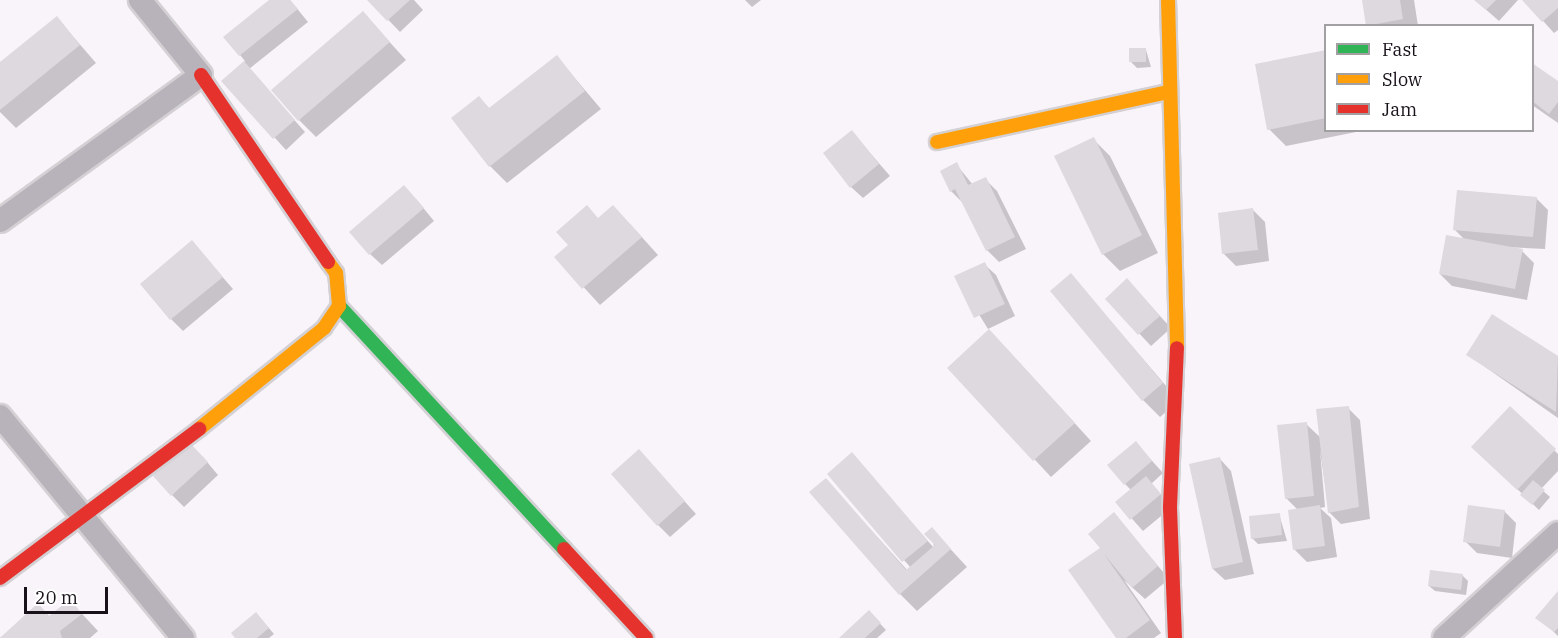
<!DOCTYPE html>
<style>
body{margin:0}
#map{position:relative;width:1558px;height:638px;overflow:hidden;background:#f9f4fa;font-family:"IBM Plex Serif",serif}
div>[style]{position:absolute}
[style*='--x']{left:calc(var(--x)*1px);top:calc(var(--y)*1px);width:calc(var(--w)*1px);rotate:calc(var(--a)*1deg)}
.shadow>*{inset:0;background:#0003}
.building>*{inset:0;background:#ded8df}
.roads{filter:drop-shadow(2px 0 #d4d1d5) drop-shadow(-2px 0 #d4d1d5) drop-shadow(0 2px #d4d1d5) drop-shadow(0 -2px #d4d1d5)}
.street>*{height:22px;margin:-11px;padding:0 11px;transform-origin:11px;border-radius:11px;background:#b8b3ba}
.fast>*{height:14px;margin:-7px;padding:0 7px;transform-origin:7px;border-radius:7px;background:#30b455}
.slow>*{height:14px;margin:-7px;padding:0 7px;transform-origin:7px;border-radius:7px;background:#ff9f0a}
.jam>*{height:14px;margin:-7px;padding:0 7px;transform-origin:7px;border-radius:7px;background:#e5322d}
span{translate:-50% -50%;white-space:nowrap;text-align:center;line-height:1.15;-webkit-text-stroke:4.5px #fff;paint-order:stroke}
.legend{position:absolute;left:1324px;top:24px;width:210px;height:108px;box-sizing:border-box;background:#fff;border:2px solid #a3a0a3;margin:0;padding:8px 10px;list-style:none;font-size:18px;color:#181119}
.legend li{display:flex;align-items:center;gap:12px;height:30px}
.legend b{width:30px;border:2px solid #a3a0a3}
.scale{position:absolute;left:24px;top:587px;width:84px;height:27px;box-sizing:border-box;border:3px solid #181119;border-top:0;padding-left:8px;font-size:18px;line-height:21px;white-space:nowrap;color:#181119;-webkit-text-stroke:4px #fff;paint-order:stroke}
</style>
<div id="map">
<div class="shadow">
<i style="clip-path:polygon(271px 0,290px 0,308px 22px,249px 69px,305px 132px,286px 150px,223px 81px,245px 61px,240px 55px)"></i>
<i style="clip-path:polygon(369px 0,414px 0,423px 10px,400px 32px)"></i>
<i style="clip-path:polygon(745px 0,761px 0,752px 7px)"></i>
<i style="clip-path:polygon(1363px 0,1414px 0,1418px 26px,1368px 26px)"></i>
<i style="clip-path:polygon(1475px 0,1518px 0,1499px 21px)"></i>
<i style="clip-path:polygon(1524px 0,1558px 0,1558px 30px,1554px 33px)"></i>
<i style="clip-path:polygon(363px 13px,406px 60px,316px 137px,299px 120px)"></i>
<i style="clip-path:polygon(57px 18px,96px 63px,16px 128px,0 112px,0 64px)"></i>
<i style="clip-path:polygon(1146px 50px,1151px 67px,1137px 68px,1131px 62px)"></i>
<i style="clip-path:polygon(1326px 52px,1326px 130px,1366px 130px,1286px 146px,1269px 129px)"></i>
<i style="clip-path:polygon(557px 57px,601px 109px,507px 183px,490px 166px,479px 98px,490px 109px)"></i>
<i style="clip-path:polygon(1532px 65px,1558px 83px,1558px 123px,1532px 105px)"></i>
<i style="clip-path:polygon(852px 132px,890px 176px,863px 198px,851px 187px)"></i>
<i style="clip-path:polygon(1093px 139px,1110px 156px,1158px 253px,1120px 271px,1103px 254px)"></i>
<i style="clip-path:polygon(956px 164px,973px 185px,985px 179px,997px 191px,1026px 249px,999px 262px,987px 250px,964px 204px,951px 191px)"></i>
<i style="clip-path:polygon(1536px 198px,1548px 210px,1545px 249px,1503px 247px,1522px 251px,1534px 263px,1527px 300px,1452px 286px,1440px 274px,1465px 240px,1455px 230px)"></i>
<i style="clip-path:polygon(416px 199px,434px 221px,382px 265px,370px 254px)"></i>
<i style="clip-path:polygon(1253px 210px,1265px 222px,1269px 261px,1236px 266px,1224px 254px)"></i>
<i style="clip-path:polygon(599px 219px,630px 224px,658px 255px,600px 305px,556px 257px)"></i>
<i style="clip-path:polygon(192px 242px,233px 289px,183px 331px,171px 319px)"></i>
<i style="clip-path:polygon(984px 264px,996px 275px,1015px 316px,988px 329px,956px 277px)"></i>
<i style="clip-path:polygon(1071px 275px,1179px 401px,1160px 417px,1143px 400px)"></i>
<i style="clip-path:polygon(1138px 292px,1171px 328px,1151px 346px,1107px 299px)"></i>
<i style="clip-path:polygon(1492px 316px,1558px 358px,1558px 418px,1468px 355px)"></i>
<i style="clip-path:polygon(1006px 348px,1091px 441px,1051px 477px,949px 368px)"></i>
<i style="clip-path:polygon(1348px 408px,1360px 420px,1370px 519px,1341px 524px,1329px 512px,1320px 450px,1325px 507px,1320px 508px,1331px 518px,1337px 557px,1307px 562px,1295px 550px,1298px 510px,1286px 498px,1306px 424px,1321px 438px)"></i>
<i style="clip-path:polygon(1510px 408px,1558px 454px,1558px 471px,1541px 489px,1550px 497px,1539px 510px,1485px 458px)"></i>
<i style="clip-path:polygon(1136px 443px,1163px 473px,1151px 484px,1172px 507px,1143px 531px,1117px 502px,1131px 490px,1125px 484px)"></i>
<i style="clip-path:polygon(852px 455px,934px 548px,932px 529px,967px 567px,917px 611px,900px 594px,826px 480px,908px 571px,911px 568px,829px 475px)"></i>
<i style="clip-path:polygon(202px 456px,218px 475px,184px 507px,172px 495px)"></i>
<i style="clip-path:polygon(1220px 459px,1231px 471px,1254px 574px,1225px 580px,1213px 569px)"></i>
<i style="clip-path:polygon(650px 463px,696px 514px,670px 537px,658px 525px)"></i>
<i style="clip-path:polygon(1504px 511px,1516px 523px,1512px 558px,1477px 553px,1465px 541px)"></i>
<i style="clip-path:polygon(1114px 514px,1169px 579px,1145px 599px,1124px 580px,1161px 633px,1154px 638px,1118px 638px,1102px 549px)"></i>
<i style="clip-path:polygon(1279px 514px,1287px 541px,1258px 544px,1252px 538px)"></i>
<i style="clip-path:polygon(1462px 575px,1468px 581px,1466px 595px,1435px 591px,1429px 586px)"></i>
<i style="clip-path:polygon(1558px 593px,1558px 636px,1538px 617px)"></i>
<i style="clip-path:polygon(70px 601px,98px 631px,90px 638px,0 638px,38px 605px,50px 617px)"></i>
<i style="clip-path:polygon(869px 612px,886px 630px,877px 638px,841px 638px)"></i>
<i style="clip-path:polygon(261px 619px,274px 634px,269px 638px,237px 638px)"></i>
</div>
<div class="building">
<i style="clip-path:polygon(269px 0,290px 0,298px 9px,239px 56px,223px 37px)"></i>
<i style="clip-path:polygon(367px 0,410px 0,387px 21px)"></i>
<i style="clip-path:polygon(1362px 0,1400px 0,1403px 19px,1366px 26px)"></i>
<i style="clip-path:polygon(1474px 0,1496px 0,1486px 10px)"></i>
<i style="clip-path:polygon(1522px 0,1558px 0,1558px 8px,1542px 22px)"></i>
<i style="clip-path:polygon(363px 11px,390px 42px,298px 121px,271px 90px)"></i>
<i style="clip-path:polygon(57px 16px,80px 45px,0 110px,0 62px)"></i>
<i style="clip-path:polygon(1129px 48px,1146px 48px,1146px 62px,1129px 62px)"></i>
<i style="clip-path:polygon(1326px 50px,1326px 118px,1267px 130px,1255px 64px)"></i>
<i style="clip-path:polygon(557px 55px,585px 91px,489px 167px,451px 118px,479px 96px,489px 108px)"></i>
<i style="clip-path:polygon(244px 61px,295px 120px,273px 139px,221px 81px)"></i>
<i style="clip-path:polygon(1532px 63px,1558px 81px,1558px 102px,1549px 114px,1532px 101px)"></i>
<i style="clip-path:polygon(852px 130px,879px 164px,850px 188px,823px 153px)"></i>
<i style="clip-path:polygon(1094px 137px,1142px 235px,1102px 255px,1054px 156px)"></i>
<i style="clip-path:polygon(957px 162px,968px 185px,986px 177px,1015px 237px,986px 251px,955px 189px,950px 192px,940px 171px)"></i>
<i style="clip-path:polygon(404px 185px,424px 208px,369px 255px,349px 232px)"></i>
<i style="clip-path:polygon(1457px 190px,1537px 197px,1533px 237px,1453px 230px)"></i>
<i style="clip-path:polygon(587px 205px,598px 218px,613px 205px,642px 237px,582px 289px,554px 257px,568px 245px,556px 232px)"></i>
<i style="clip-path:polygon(1253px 208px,1258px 250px,1222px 254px,1218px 213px)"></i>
<i style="clip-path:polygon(1446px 235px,1523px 249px,1515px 289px,1439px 274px)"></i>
<i style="clip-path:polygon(192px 240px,223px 277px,170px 320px,140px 284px)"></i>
<i style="clip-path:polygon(985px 262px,1005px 304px,974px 318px,954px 276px)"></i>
<i style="clip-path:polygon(1071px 273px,1163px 383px,1142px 401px,1050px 291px)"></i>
<i style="clip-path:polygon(1127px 278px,1160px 316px,1138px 335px,1105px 299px)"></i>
<i style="clip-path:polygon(1492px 314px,1558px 356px,1556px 412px,1466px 355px)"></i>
<i style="clip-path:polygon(989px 329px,1075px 423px,1033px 461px,947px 368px)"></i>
<i style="clip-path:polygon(1349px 406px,1359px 507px,1328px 513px,1316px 409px)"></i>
<i style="clip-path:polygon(1510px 406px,1556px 449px,1517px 490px,1471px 447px)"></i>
<i style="clip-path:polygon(1307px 422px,1314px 496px,1285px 499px,1277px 425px)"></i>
<i style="clip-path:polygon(1136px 441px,1152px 461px,1124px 485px,1107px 465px)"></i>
<i style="clip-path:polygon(190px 443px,208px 462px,171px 496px,153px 476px)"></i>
<i style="clip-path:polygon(639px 449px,685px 501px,657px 526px,611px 474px)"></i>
<i style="clip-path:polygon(852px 452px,928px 541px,902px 562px,827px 474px)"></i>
<i style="clip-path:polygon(1220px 457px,1243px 562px,1212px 569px,1189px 464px)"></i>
<i style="clip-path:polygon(1146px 476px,1161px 494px,1130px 520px,1115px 502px)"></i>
<i style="clip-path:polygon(826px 478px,906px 570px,935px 545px,924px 534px,932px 527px,951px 549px,899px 595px,809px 492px)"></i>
<i style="clip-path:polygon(1533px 480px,1545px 490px,1532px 505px,1520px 495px)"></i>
<i style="clip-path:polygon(1320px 505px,1325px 546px,1293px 550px,1288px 510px)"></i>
<i style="clip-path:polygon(1468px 505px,1505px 510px,1500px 547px,1463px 542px)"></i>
<i style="clip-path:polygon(1114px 512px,1158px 566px,1132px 588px,1104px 554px,1150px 620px,1126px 638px,1116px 638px,1068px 570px,1100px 548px,1088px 534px)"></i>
<i style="clip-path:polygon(1280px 513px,1282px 535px,1251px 539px,1249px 516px)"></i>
<i style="clip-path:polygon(1430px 570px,1463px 574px,1461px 590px,1428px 586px)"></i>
<i style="clip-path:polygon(1558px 591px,1558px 628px,1554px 632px,1535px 618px)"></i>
<i style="clip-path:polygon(70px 599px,82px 614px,60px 631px,62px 638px,0 638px,38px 603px,49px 616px)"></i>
<i style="clip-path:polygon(869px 610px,881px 623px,865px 638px,839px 638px)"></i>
<i style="clip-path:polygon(256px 612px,269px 628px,257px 638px,235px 638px,231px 633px)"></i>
</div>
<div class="roads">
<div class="street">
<i style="--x:0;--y:221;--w:248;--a:-36"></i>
<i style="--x:201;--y:75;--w:97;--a:-129.1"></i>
<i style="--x:0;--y:416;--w:288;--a:50.5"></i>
<i style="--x:1444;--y:638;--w:155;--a:-42.6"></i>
</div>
<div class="fast">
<i style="--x:339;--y:306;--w:331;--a:47.2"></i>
</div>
<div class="slow">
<i style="--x:1168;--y:0;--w:348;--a:88.5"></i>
<i style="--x:937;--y:142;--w:236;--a:-12.2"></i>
<i style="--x:199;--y:429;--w:161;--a:-38.9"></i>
<i style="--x:324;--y:328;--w:27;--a:-56"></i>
<i style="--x:339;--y:306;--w:33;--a:-95"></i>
<i style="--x:336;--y:273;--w:14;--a:-126"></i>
</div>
<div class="jam">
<i style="--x:201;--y:75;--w:226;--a:55.8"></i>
<i style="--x:564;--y:549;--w:121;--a:47.3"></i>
<i style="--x:0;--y:578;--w:249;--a:-36.8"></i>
<i style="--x:1175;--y:638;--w:131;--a:-92.2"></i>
<i style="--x:1170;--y:507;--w:159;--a:-87.5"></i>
</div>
</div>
<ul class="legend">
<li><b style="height:8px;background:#30b455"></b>Fast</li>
<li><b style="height:8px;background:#ff9f0a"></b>Slow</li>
<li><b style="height:8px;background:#e5322d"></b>Jam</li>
</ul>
<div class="scale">20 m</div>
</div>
